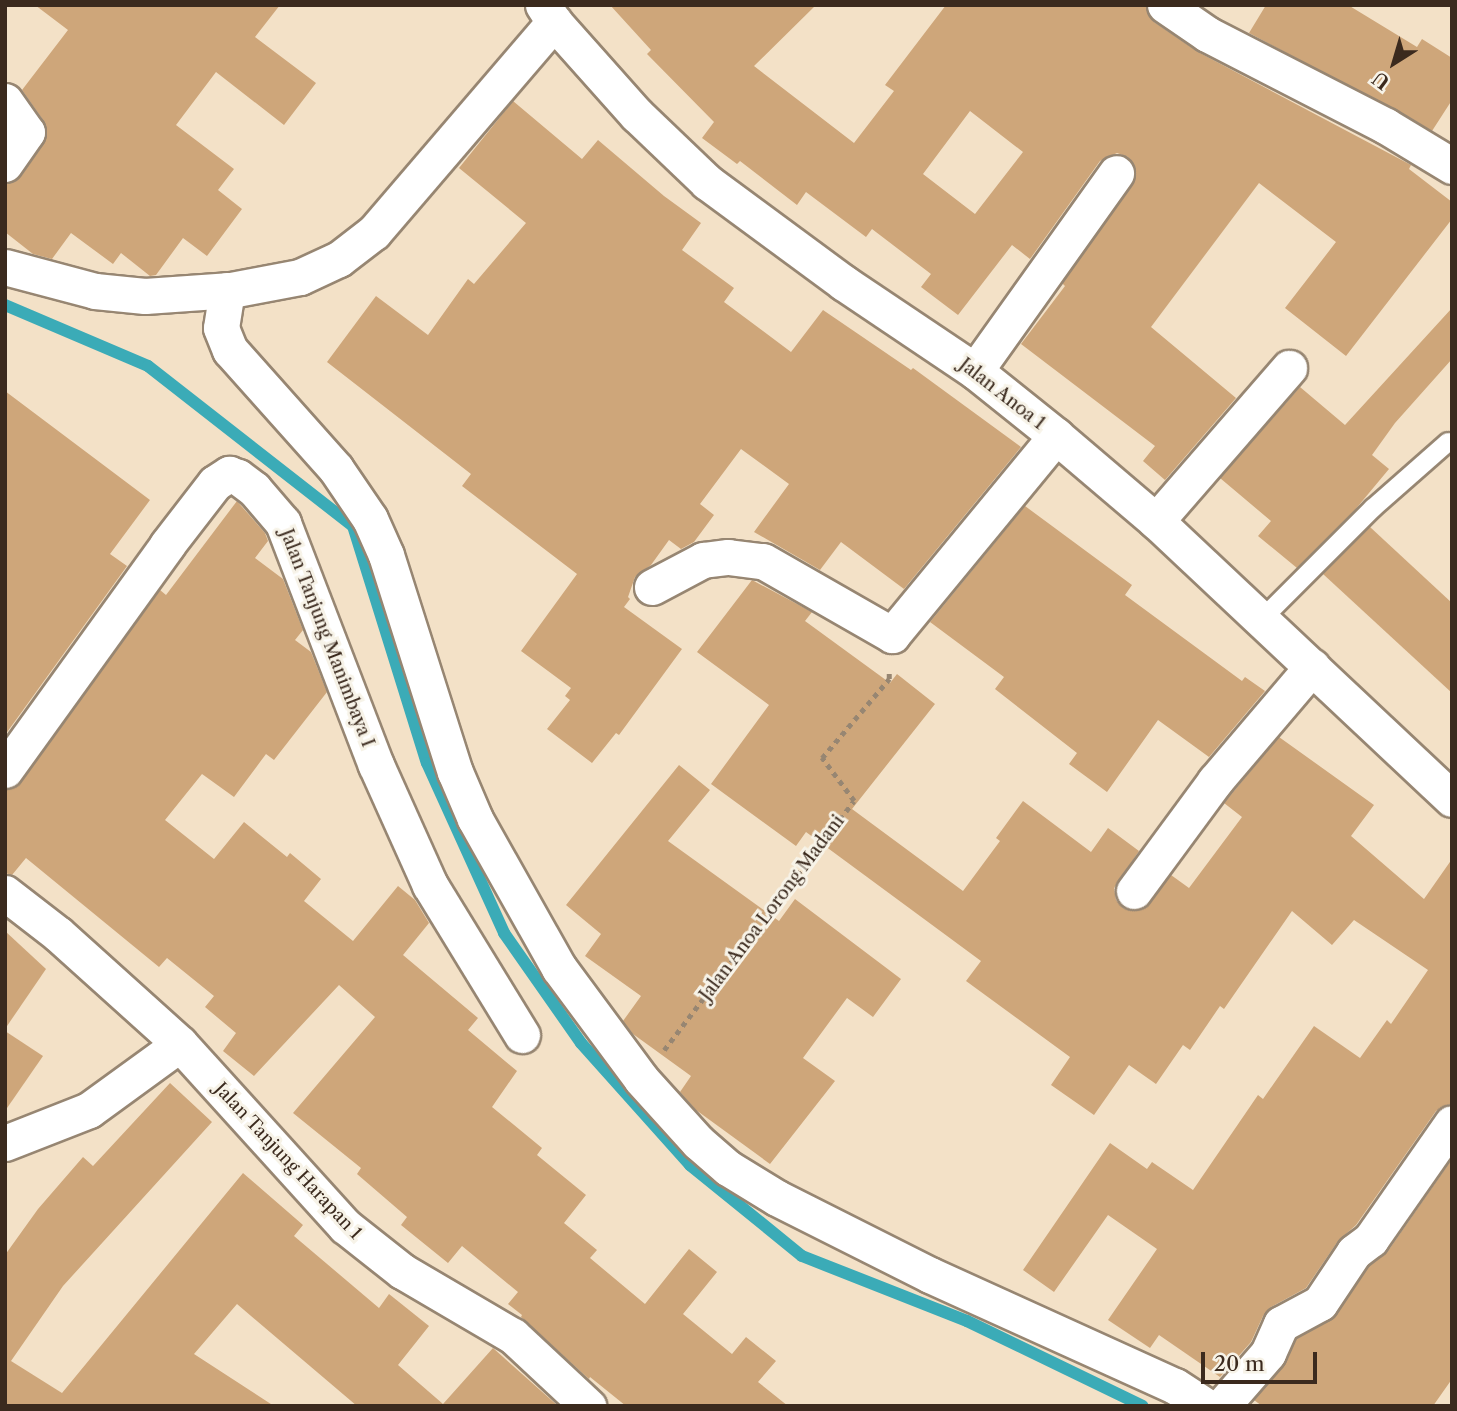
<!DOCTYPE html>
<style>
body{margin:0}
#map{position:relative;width:1457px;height:1411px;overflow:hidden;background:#f3e1c7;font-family:"Libre Caslon Text",serif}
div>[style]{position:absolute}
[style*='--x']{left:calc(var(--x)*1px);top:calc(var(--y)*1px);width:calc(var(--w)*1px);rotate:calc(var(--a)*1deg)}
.stream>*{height:12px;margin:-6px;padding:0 6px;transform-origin:6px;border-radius:6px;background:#3babb7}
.building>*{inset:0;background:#cea67a}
.path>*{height:4.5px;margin-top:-2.25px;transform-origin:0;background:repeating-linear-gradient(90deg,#978672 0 5px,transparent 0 10px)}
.roads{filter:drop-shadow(2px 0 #978672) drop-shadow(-2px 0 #978672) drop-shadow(0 2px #978672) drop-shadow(0 -2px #978672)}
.lane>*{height:18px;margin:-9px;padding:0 9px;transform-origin:9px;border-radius:9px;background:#fff}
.street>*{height:35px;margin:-17.5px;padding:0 17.5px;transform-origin:17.5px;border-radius:17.5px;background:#fff}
span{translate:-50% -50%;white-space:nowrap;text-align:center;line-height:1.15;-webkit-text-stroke:6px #f7f3e8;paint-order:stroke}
.street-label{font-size:18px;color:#3b2a1e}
.frame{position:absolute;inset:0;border:7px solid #3b2a1e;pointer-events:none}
.north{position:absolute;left:1359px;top:28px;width:70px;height:70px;-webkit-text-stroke:5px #f7f3e8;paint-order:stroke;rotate:217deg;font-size:19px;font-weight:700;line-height:28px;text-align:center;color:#3b2a1e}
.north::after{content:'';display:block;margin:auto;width:24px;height:32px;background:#3b2a1e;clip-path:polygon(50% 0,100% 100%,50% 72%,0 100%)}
.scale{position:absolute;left:1201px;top:1352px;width:116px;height:32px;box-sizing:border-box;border:4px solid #3b2a1e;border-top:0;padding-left:9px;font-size:21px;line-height:24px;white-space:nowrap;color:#3b2a1e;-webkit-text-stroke:5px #f7f3e8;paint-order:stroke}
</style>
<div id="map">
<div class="stream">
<i style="--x:5;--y:305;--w:155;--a:23.1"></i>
<i style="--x:148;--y:366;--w:260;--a:38"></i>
<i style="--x:353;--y:526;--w:248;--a:72.7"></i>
<i style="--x:427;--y:763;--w:187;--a:65.6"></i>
<i style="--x:504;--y:933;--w:134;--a:55"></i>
<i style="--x:581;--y:1043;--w:164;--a:48.2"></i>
<i style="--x:690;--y:1165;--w:144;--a:39.1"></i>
<i style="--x:802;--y:1256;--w:177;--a:21.5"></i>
<i style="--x:967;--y:1321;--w:195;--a:25.8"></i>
</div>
<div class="building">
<i style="clip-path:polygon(35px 5px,280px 5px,255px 37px,316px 83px,284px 125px,216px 72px,176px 125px,234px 169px,218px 190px,242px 209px,207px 256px,183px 238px,156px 275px,150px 276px,121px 253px,113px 264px,71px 233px,52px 259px,33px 254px,5px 232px,5px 184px,22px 175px,44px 143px,47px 133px,43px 120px,22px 90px,68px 30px)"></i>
<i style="clip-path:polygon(evenodd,610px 5px,816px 5px,754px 66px,854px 143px,894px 91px,885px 85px,946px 5px,1145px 5px,1154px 22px,1198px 52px,1411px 165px,1409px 169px,1452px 202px,1452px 219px,1346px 356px,1285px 308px,1336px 242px,1259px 183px,1151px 327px,1236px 398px,1165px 480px,1143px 461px,1155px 446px,1021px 344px,1065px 286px,1062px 283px,1132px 185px,1136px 174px,1128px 157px,1117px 153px,1100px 161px,1030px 259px,1012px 245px,958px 315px,921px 287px,931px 274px,872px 229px,866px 237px,806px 192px,797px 205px,740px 161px,737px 164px,702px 138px,714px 122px,647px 54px,651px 50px,610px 5px,970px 111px,1023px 152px,975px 214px,923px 174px,970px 111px)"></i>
<i style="clip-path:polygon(1266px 5px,1348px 5px,1417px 47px,1422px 39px,1452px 58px,1452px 100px,1432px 131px,1249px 33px)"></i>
<i style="clip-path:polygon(513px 101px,582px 159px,598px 140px,664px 196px,701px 223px,682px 250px,734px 288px,724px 302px,791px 352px,823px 310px,911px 370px,913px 368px,1021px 447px,904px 589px,841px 542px,820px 570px,754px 532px,789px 484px,741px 449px,700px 504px,714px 515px,694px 542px,681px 549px,669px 540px,651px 565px,635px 577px,628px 597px,630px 599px,624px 607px,682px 649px,619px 735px,616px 733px,592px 763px,547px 729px,570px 700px,565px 696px,571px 688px,521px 651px,577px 574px,462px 486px,471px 474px,327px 362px,376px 296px,428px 335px,468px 279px,474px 284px,526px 223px,459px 168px)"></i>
<i style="clip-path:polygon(1452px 308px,1452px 359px,1395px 423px,1372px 455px,1389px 469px,1354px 511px,1297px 568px,1258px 536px,1271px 521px,1220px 478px,1300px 387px,1345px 425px)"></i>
<i style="clip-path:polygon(5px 391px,150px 500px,110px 554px,127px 566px,5px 735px)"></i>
<i style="clip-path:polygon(237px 501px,265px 533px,268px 541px,255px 558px,283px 579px,303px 630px,295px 640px,311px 652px,327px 692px,274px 760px,266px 754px,234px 797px,202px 774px,165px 820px,214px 859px,244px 822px,287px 857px,290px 853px,321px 879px,304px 901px,353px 941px,398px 886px,415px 900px,429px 923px,403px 955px,478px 1018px,468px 1030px,517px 1071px,492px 1107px,542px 1148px,537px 1155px,586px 1195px,564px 1223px,597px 1250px,590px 1258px,645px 1304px,689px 1249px,717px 1272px,683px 1314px,732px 1354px,746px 1337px,776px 1361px,758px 1382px,788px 1406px,626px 1406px,590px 1377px,589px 1379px,521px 1317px,522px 1315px,508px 1304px,518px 1292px,462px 1246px,448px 1263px,401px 1225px,407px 1217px,357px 1174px,361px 1168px,293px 1113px,375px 1017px,339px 985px,254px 1076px,223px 1051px,236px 1033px,205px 1007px,214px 996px,167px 958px,159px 967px,26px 858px,12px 875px,5px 873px,5px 790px,21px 782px,160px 590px,166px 595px)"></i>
<i style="clip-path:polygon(1025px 506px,1132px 585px,1125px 595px,1242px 681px,1245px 677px,1265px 691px,1209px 757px,1158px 720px,1107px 792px,1069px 764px,1077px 753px,995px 689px,1004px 677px,930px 622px)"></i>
<i style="clip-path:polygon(1370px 527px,1452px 603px,1452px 693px,1323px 574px)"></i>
<i style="clip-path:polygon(752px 580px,812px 612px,805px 621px,890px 683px,897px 674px,935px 704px,852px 809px,963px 891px,1000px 841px,996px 838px,1023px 801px,1091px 852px,1108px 828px,1139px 851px,1114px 888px,1116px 900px,1123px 908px,1132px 911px,1143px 909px,1171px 875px,1189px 888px,1242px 817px,1224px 803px,1279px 737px,1374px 805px,1351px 836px,1424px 899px,1452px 859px,1452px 1103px,1436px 1111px,1356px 1225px,1338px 1241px,1306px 1288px,1271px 1307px,1263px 1316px,1251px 1342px,1220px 1377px,1159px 1335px,1150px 1348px,1108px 1320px,1157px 1249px,1108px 1215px,1054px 1292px,1023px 1270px,1110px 1143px,1147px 1169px,1152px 1162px,1193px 1190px,1258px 1095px,1263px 1099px,1314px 1026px,1360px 1058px,1387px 1020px,1391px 1024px,1428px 970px,1354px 920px,1332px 945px,1292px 911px,1224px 1009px,1220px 1006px,1190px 1050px,1183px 1045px,1156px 1084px,1129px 1065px,1094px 1115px,1051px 1085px,1070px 1057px,966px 981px,981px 961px,806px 832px,796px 846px,711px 784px,769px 705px,697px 652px)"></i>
<i style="clip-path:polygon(679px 765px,710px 790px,668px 841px,779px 921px,795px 899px,901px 979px,873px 1017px,847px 998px,803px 1058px,835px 1081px,770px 1164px,696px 1110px,680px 1092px,691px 1076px,633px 1034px,623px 1021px,641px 996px,585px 956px,601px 934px,566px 905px)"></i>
<i style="clip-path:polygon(5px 931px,46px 969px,5px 1029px)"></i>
<i style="clip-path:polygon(5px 1031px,43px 1056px,5px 1111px)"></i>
<i style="clip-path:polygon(170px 1083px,212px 1122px,63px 1286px,11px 1361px,62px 1393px,243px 1173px,303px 1225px,294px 1236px,379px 1308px,389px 1294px,429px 1326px,398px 1365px,443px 1404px,493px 1348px,558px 1406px,357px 1406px,237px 1304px,194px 1354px,274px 1406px,5px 1406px,5px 1255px,38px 1209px,83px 1157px,93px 1166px)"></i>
<i style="clip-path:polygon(1452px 1159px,1452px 1379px,1433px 1406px,1262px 1406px,1254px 1400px,1283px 1366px,1297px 1338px,1337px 1314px,1369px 1266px,1388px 1251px)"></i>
</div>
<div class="path">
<i style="--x:664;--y:1050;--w:313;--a:-52.7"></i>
<i style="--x:854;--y:801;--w:54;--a:-126.7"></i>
<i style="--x:822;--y:758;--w:104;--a:-49.7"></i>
<i style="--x:889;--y:679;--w:8;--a:-90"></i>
</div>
<div class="roads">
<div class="lane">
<i style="--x:1262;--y:619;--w:157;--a:-45"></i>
<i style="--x:1373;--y:508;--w:100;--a:-41.3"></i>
</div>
<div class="street">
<i style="--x:543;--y:5;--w:20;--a:57"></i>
<i style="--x:554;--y:22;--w:125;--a:48.3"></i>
<i style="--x:637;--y:115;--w:97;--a:43.7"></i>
<i style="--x:707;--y:182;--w:170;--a:36.4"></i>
<i style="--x:844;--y:283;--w:158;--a:33.9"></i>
<i style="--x:975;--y:371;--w:104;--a:38.7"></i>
<i style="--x:1056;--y:436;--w:131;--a:40.4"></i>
<i style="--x:1156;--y:521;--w:406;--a:43.2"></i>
<i style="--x:1165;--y:5;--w:51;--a:34.6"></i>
<i style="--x:1207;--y:34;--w:201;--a:27.2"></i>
<i style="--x:1386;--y:126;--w:77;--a:31.2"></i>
<i style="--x:5;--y:101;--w:38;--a:55"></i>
<i style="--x:27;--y:132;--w:39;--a:125"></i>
<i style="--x:5;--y:267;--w:93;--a:14.9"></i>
<i style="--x:95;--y:291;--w:50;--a:5.7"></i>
<i style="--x:145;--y:296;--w:86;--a:-4"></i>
<i style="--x:231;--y:290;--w:70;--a:-10.7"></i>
<i style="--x:300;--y:277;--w:43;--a:-24.8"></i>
<i style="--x:339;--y:259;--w:44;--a:-37.6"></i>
<i style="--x:374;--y:232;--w:277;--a:-49.4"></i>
<i style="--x:227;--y:290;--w:38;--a:99"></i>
<i style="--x:221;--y:328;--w:24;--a:68"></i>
<i style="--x:230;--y:350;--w:159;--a:48.3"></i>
<i style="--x:336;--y:469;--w:60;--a:55.8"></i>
<i style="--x:370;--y:519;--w:39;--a:66"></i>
<i style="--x:386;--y:555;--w:228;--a:72.4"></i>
<i style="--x:455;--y:772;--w:51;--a:66.9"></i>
<i style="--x:475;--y:819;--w:171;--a:60.6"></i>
<i style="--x:559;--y:968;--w:138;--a:53.5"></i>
<i style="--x:641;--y:1079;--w:85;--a:47.9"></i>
<i style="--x:698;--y:1142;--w:40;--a:41"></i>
<i style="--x:728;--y:1168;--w:57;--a:31.5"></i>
<i style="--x:777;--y:1198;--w:171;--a:26.7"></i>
<i style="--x:930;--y:1275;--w:269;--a:24.4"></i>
<i style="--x:1175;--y:1386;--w:37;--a:33"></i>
<i style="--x:975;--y:371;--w:243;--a:-54.5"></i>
<i style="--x:1156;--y:521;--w:203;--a:-49"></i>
<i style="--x:652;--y:587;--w:58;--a:-27.9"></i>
<i style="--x:703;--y:560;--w:25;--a:-7"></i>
<i style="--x:728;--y:557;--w:35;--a:7"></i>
<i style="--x:763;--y:561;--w:149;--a:29.8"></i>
<i style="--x:892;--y:635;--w:258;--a:-50.5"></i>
<i style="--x:5;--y:770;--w:277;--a:-54.2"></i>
<i style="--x:167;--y:545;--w:78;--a:-52.3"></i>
<i style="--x:215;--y:483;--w:17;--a:-33"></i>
<i style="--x:229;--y:474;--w:9;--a:18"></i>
<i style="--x:238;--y:477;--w:20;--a:37"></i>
<i style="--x:254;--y:489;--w:45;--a:49.5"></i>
<i style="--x:283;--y:523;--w:259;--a:69"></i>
<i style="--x:376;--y:765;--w:132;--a:65.8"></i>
<i style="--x:430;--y:885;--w:176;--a:58.5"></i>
<i style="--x:1134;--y:891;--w:137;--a:-53.6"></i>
<i style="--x:1215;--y:781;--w:150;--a:-49.6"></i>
<i style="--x:5;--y:893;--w:67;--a:37.7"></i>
<i style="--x:58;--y:934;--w:164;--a:42"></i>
<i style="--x:180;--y:1044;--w:246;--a:47.8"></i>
<i style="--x:345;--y:1226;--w:73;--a:38.3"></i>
<i style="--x:402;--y:1271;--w:129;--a:30.4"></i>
<i style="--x:513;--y:1336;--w:103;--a:43"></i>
<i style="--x:5;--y:1143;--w:90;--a:-21.4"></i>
<i style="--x:89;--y:1110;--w:112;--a:-36"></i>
<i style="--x:1222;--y:1406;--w:70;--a:-49"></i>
<i style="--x:1268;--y:1353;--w:32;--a:-66"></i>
<i style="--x:1281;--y:1324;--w:44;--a:-28.3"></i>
<i style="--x:1320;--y:1303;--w:61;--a:-56.3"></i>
<i style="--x:1354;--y:1252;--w:21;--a:-37"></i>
<i style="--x:1371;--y:1239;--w:141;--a:-55.1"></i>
</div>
</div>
<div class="street-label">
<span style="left:1002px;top:394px;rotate:38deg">Jalan Anoa 1</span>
<span style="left:327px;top:638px;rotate:69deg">Jalan Tanjung Manimbaya I</span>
<span style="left:772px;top:908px;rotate:-53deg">Jalan Anoa Lorong Madani</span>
<span style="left:288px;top:1161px;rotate:47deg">Jalan Tanjung Harapan 1</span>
</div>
<div class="frame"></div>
<div class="north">U</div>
<div class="scale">20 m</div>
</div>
